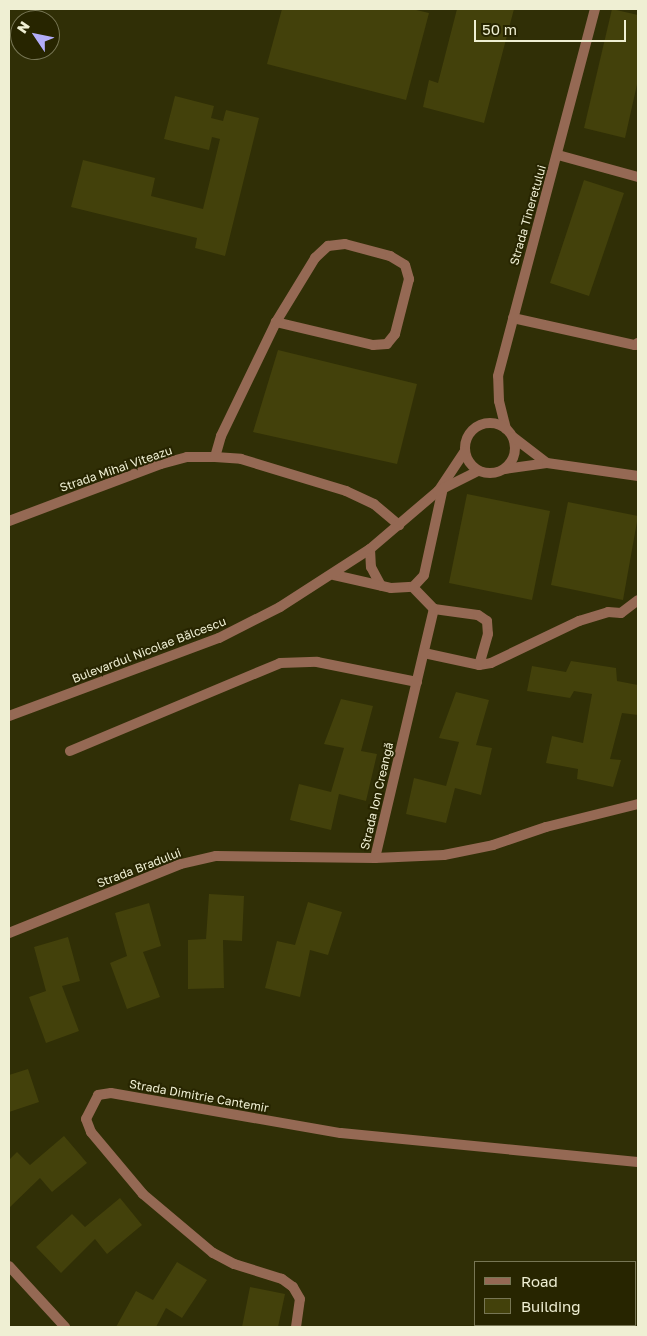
<!DOCTYPE html>
<meta charset="utf-8">
<style>
body{margin:0}
#map{position:relative;width:647px;height:1336px;overflow:hidden;background:#302f06;font-family:"Golos Text",sans-serif}
div>[style]{position:absolute}
[style*='--x']{left:calc(var(--x)*1px);top:calc(var(--y)*1px);width:calc(var(--w)*1px);rotate:calc(var(--a)*1deg)}
.building>*{inset:0;background:#43410b}
.service>*{height:10px;margin:-5px;padding:0 5px;transform-origin:5px;border-radius:5px;background:#956954}
.minor>*{height:10px;margin:-5px;padding:0 5px;transform-origin:5px;border-radius:5px;background:#956954}
.tertiary>*{height:10px;margin:-5px;padding:0 5px;transform-origin:5px;border-radius:5px;background:#956954}
.tertiary>.ring{margin:-5px;padding:0;box-sizing:content-box;background:none;border:10px solid #956954;border-radius:50%}
span{translate:-50% -50%;white-space:nowrap;text-align:center;line-height:1.15;-webkit-text-stroke:4px #272500;paint-order:stroke}
.street-label{font-size:12px;color:#efefd3}
.frame{position:absolute;inset:0;border:10px solid #efefd3;pointer-events:none}
.legend{position:absolute;left:474px;top:1261px;width:162px;height:65px;box-sizing:border-box;background:#272500;border:1px solid #777654;margin:0;padding:6px 9px;list-style:none;font-size:15px;color:#efefd3}
.legend li{display:flex;align-items:center;gap:10px;height:25px}
.legend b{width:25px;border:1px solid #777654}
.north{position:absolute;left:10px;top:10px;width:50px;height:50px;box-sizing:border-box;background:#272500;border:1px solid #777654;border-radius:50%;rotate:304deg;font-size:14px;font-weight:700;line-height:20px;text-align:center;color:#efefd3}
.north::after{content:'';display:block;margin:auto;width:18px;height:22px;background:#b2adf9;clip-path:polygon(50% 0,100% 100%,50% 72%,0 100%)}
.scale{position:absolute;left:474px;top:20px;width:152px;height:22px;box-sizing:border-box;border:2px solid #efefd3;border-top:0;padding-left:6px;font-size:15px;line-height:18px;white-space:nowrap;color:#efefd3;-webkit-text-stroke:4px #272500;paint-order:stroke}
</style>
<div id="map">
<div class="building">
<i style="clip-path:polygon(282px 9px,412px 9px,429px 13px,406px 100px,267px 64px)"></i>
<i style="clip-path:polygon(457px 9px,514px 9px,484px 123px,423px 107px,429px 80px,438px 83px)"></i>
<i style="clip-path:polygon(612px 9px,638px 15px,638px 80px,625px 138px,584px 128px)"></i>
<i style="clip-path:polygon(175px 96px,214px 106px,211px 118px,223px 121px,226px 110px,259px 118px,225px 256px,195px 248px,197px 238px,71px 207px,83px 160px,155px 178px,151px 196px,203px 209px,220px 139px,212px 137px,209px 150px,164px 139px)"></i>
<i style="clip-path:polygon(584px 180px,624px 193px,589px 296px,550px 283px)"></i>
<i style="clip-path:polygon(278px 350px,417px 384px,397px 464px,253px 432px)"></i>
<i style="clip-path:polygon(467px 494px,550px 511px,532px 600px,449px 583px)"></i>
<i style="clip-path:polygon(568px 502px,638px 516px,623px 600px,551px 585px)"></i>
<i style="clip-path:polygon(571px 661px,616px 668px,617px 681px,638px 685px,638px 715px,622px 713px,610px 759px,621px 760px,613px 787px,577px 779px,578px 769px,546px 763px,552px 736px,583px 743px,592px 694px,574px 691px,570px 698px,527px 691px,532px 666px,566px 672px)"></i>
<i style="clip-path:polygon(456px 692px,489px 700px,476px 745px,492px 748px,481px 795px,455px 788px,446px 823px,406px 814px,414px 778px,446px 786px,459px 742px,439px 738px)"></i>
<i style="clip-path:polygon(341px 699px,373px 706px,361px 751px,377px 754px,366px 801px,339px 794px,331px 830px,290px 820px,299px 784px,331px 792px,344px 748px,324px 744px)"></i>
<i style="clip-path:polygon(209px 894px,244px 896px,242px 941px,223px 940px,224px 988px,188px 989px,188px 940px,206px 939px)"></i>
<i style="clip-path:polygon(308px 902px,342px 912px,328px 955px,310px 950px,300px 997px,265px 988px,277px 941px,295px 945px)"></i>
<i style="clip-path:polygon(149px 903px,161px 946px,143px 952px,160px 997px,127px 1009px,110px 963px,127px 956px,115px 913px)"></i>
<i style="clip-path:polygon(68px 937px,80px 981px,62px 986px,79px 1031px,46px 1043px,29px 997px,46px 991px,34px 947px)"></i>
<i style="clip-path:polygon(28px 1069px,39px 1102px,9px 1112px,9px 1075px)"></i>
<i style="clip-path:polygon(64px 1136px,87px 1163px,52px 1192px,40px 1178px,9px 1208px,9px 1160px,17px 1152px,30px 1165px)"></i>
<i style="clip-path:polygon(120px 1198px,142px 1225px,107px 1254px,95px 1239px,61px 1273px,36px 1247px,72px 1214px,85px 1227px)"></i>
<i style="clip-path:polygon(177px 1262px,207px 1280px,182px 1318px,166px 1308px,156px 1327px,116px 1327px,136px 1291px,153px 1300px)"></i>
<i style="clip-path:polygon(250px 1287px,285px 1294px,278px 1327px,242px 1327px)"></i>
</div>
<div class="service">
<i style="--x:558;--y:155;--w:83;--a:15.4"></i>
<i style="--x:513;--y:318;--w:125;--a:12.5"></i>
<i style="--x:635;--y:345;--w:4;--a:-34"></i>
<i style="--x:215;--y:457;--w:22;--a:-74"></i>
<i style="--x:221;--y:436;--w:127;--a:-64.2"></i>
<i style="--x:276;--y:322;--w:75;--a:-58.6"></i>
<i style="--x:315;--y:258;--w:18;--a:-43"></i>
<i style="--x:328;--y:246;--w:17;--a:-7"></i>
<i style="--x:345;--y:244;--w:47;--a:14.9"></i>
<i style="--x:390;--y:256;--w:17;--a:31"></i>
<i style="--x:405;--y:265;--w:15;--a:74"></i>
<i style="--x:409;--y:279;--w:57;--a:104.3"></i>
<i style="--x:395;--y:334;--w:13;--a:129"></i>
<i style="--x:387;--y:344;--w:14;--a:176"></i>
<i style="--x:373;--y:345;--w:100;--a:-166.7"></i>
<i style="--x:434;--y:609;--w:44;--a:7.8"></i>
<i style="--x:478;--y:615;--w:11;--a:34"></i>
<i style="--x:487;--y:621;--w:13;--a:86"></i>
<i style="--x:488;--y:634;--w:32;--a:106"></i>
<i style="--x:424;--y:653;--w:56;--a:12.3"></i>
<i style="--x:479;--y:665;--w:12;--a:-9"></i>
<i style="--x:491;--y:663;--w:98;--a:-25.5"></i>
<i style="--x:579;--y:621;--w:30;--a:-17"></i>
<i style="--x:608;--y:612;--w:13;--a:4"></i>
<i style="--x:621;--y:613;--w:21;--a:-37"></i>
<i style="--x:70;--y:751;--w:228;--a:-22.7"></i>
<i style="--x:280;--y:663;--w:37;--a:-2"></i>
<i style="--x:317;--y:662;--w:102;--a:11.3"></i>
</div>
<div class="minor">
<i style="--x:506;--y:429;--w:29;--a:-104"></i>
<i style="--x:499;--y:401;--w:25;--a:-92"></i>
<i style="--x:498;--y:376;--w:380;--a:-75.2"></i>
<i style="--x:9;--y:521;--w:162;--a:-20.6"></i>
<i style="--x:161;--y:464;--w:27;--a:-15"></i>
<i style="--x:187;--y:457;--w:28;--a:0"></i>
<i style="--x:215;--y:457;--w:26;--a:4"></i>
<i style="--x:241;--y:459;--w:110;--a:16.9"></i>
<i style="--x:346;--y:491;--w:31;--a:25"></i>
<i style="--x:374;--y:504;--w:33;--a:40"></i>
<i style="--x:370;--y:549;--w:18;--a:87"></i>
<i style="--x:371;--y:567;--w:21;--a:62"></i>
<i style="--x:334;--y:575;--w:58;--a:12.8"></i>
<i style="--x:391;--y:588;--w:22;--a:-3"></i>
<i style="--x:413;--y:587;--w:16;--a:-47"></i>
<i style="--x:424;--y:575;--w:89;--a:-77.7"></i>
<i style="--x:375;--y:858;--w:256;--a:-76.7"></i>
<i style="--x:434;--y:609;--w:30;--a:-134"></i>
<i style="--x:9;--y:933;--w:185;--a:-21.9"></i>
<i style="--x:181;--y:864;--w:36;--a:-13"></i>
<i style="--x:216;--y:856;--w:159;--a:0.7"></i>
<i style="--x:375;--y:858;--w:69;--a:-2.5"></i>
<i style="--x:444;--y:855;--w:50;--a:-11.5"></i>
<i style="--x:493;--y:845;--w:56;--a:-18.8"></i>
<i style="--x:546;--y:827;--w:95;--a:-14"></i>
<i style="--x:9;--y:1266;--w:83;--a:47.4"></i>
<i style="--x:296;--y:1327;--w:28;--a:-82"></i>
<i style="--x:300;--y:1299;--w:14;--a:-120"></i>
<i style="--x:293;--y:1287;--w:14;--a:-144"></i>
<i style="--x:282;--y:1279;--w:50;--a:-162.6"></i>
<i style="--x:234;--y:1264;--w:24;--a:-152"></i>
<i style="--x:213;--y:1253;--w:92;--a:-139.9"></i>
<i style="--x:143;--y:1194;--w:81;--a:-130"></i>
<i style="--x:91;--y:1132;--w:14;--a:-111"></i>
<i style="--x:86;--y:1119;--w:27;--a:-63"></i>
<i style="--x:98;--y:1095;--w:13;--a:-9"></i>
<i style="--x:111;--y:1093;--w:233;--a:9.9"></i>
<i style="--x:341;--y:1133;--w:298;--a:5.6"></i>
</div>
<div class="tertiary">
<i class="ring" style="left:465px;top:423px;width:40px;height:40px"></i>
<i style="--x:513;--y:437;--w:43;--a:37.4"></i>
<i style="--x:505;--y:469;--w:42;--a:-8.1"></i>
<i style="--x:547;--y:463;--w:92;--a:8.1"></i>
<i style="--x:439;--y:490;--w:47;--a:-56.3"></i>
<i style="--x:9;--y:716;--w:224;--a:-20.4"></i>
<i style="--x:219;--y:638;--w:68;--a:-26.9"></i>
<i style="--x:280;--y:607;--w:107;--a:-32.8"></i>
<i style="--x:370;--y:549;--w:89;--a:-40.5"></i>
<i style="--x:438;--y:491;--w:45;--a:-26.6"></i>
</div>
<div class="street-label">
<span style="left:528px;top:215px;rotate:-74deg">Strada Tineretului</span>
<span style="left:116px;top:469px;rotate:-19deg">Strada Mihai Viteazu</span>
<span style="left:149px;top:650px;rotate:-21deg">Bulevardul Nicolae Bălcescu</span>
<span style="left:377px;top:796px;rotate:-77deg">Strada Ion Creangă</span>
<span style="left:139px;top:868px;rotate:-21deg">Strada Bradului</span>
<span style="left:199px;top:1096px;rotate:10deg">Strada Dimitrie Cantemir</span>
</div>
<div class="frame"></div>
<ul class="legend">
<li><b style="height:6px;background:#956954"></b>Road</li>
<li><b style="height:14px;background:#43410b"></b>Building</li>
</ul>
<div class="north">N</div>
<div class="scale">50 m</div>
</div>
